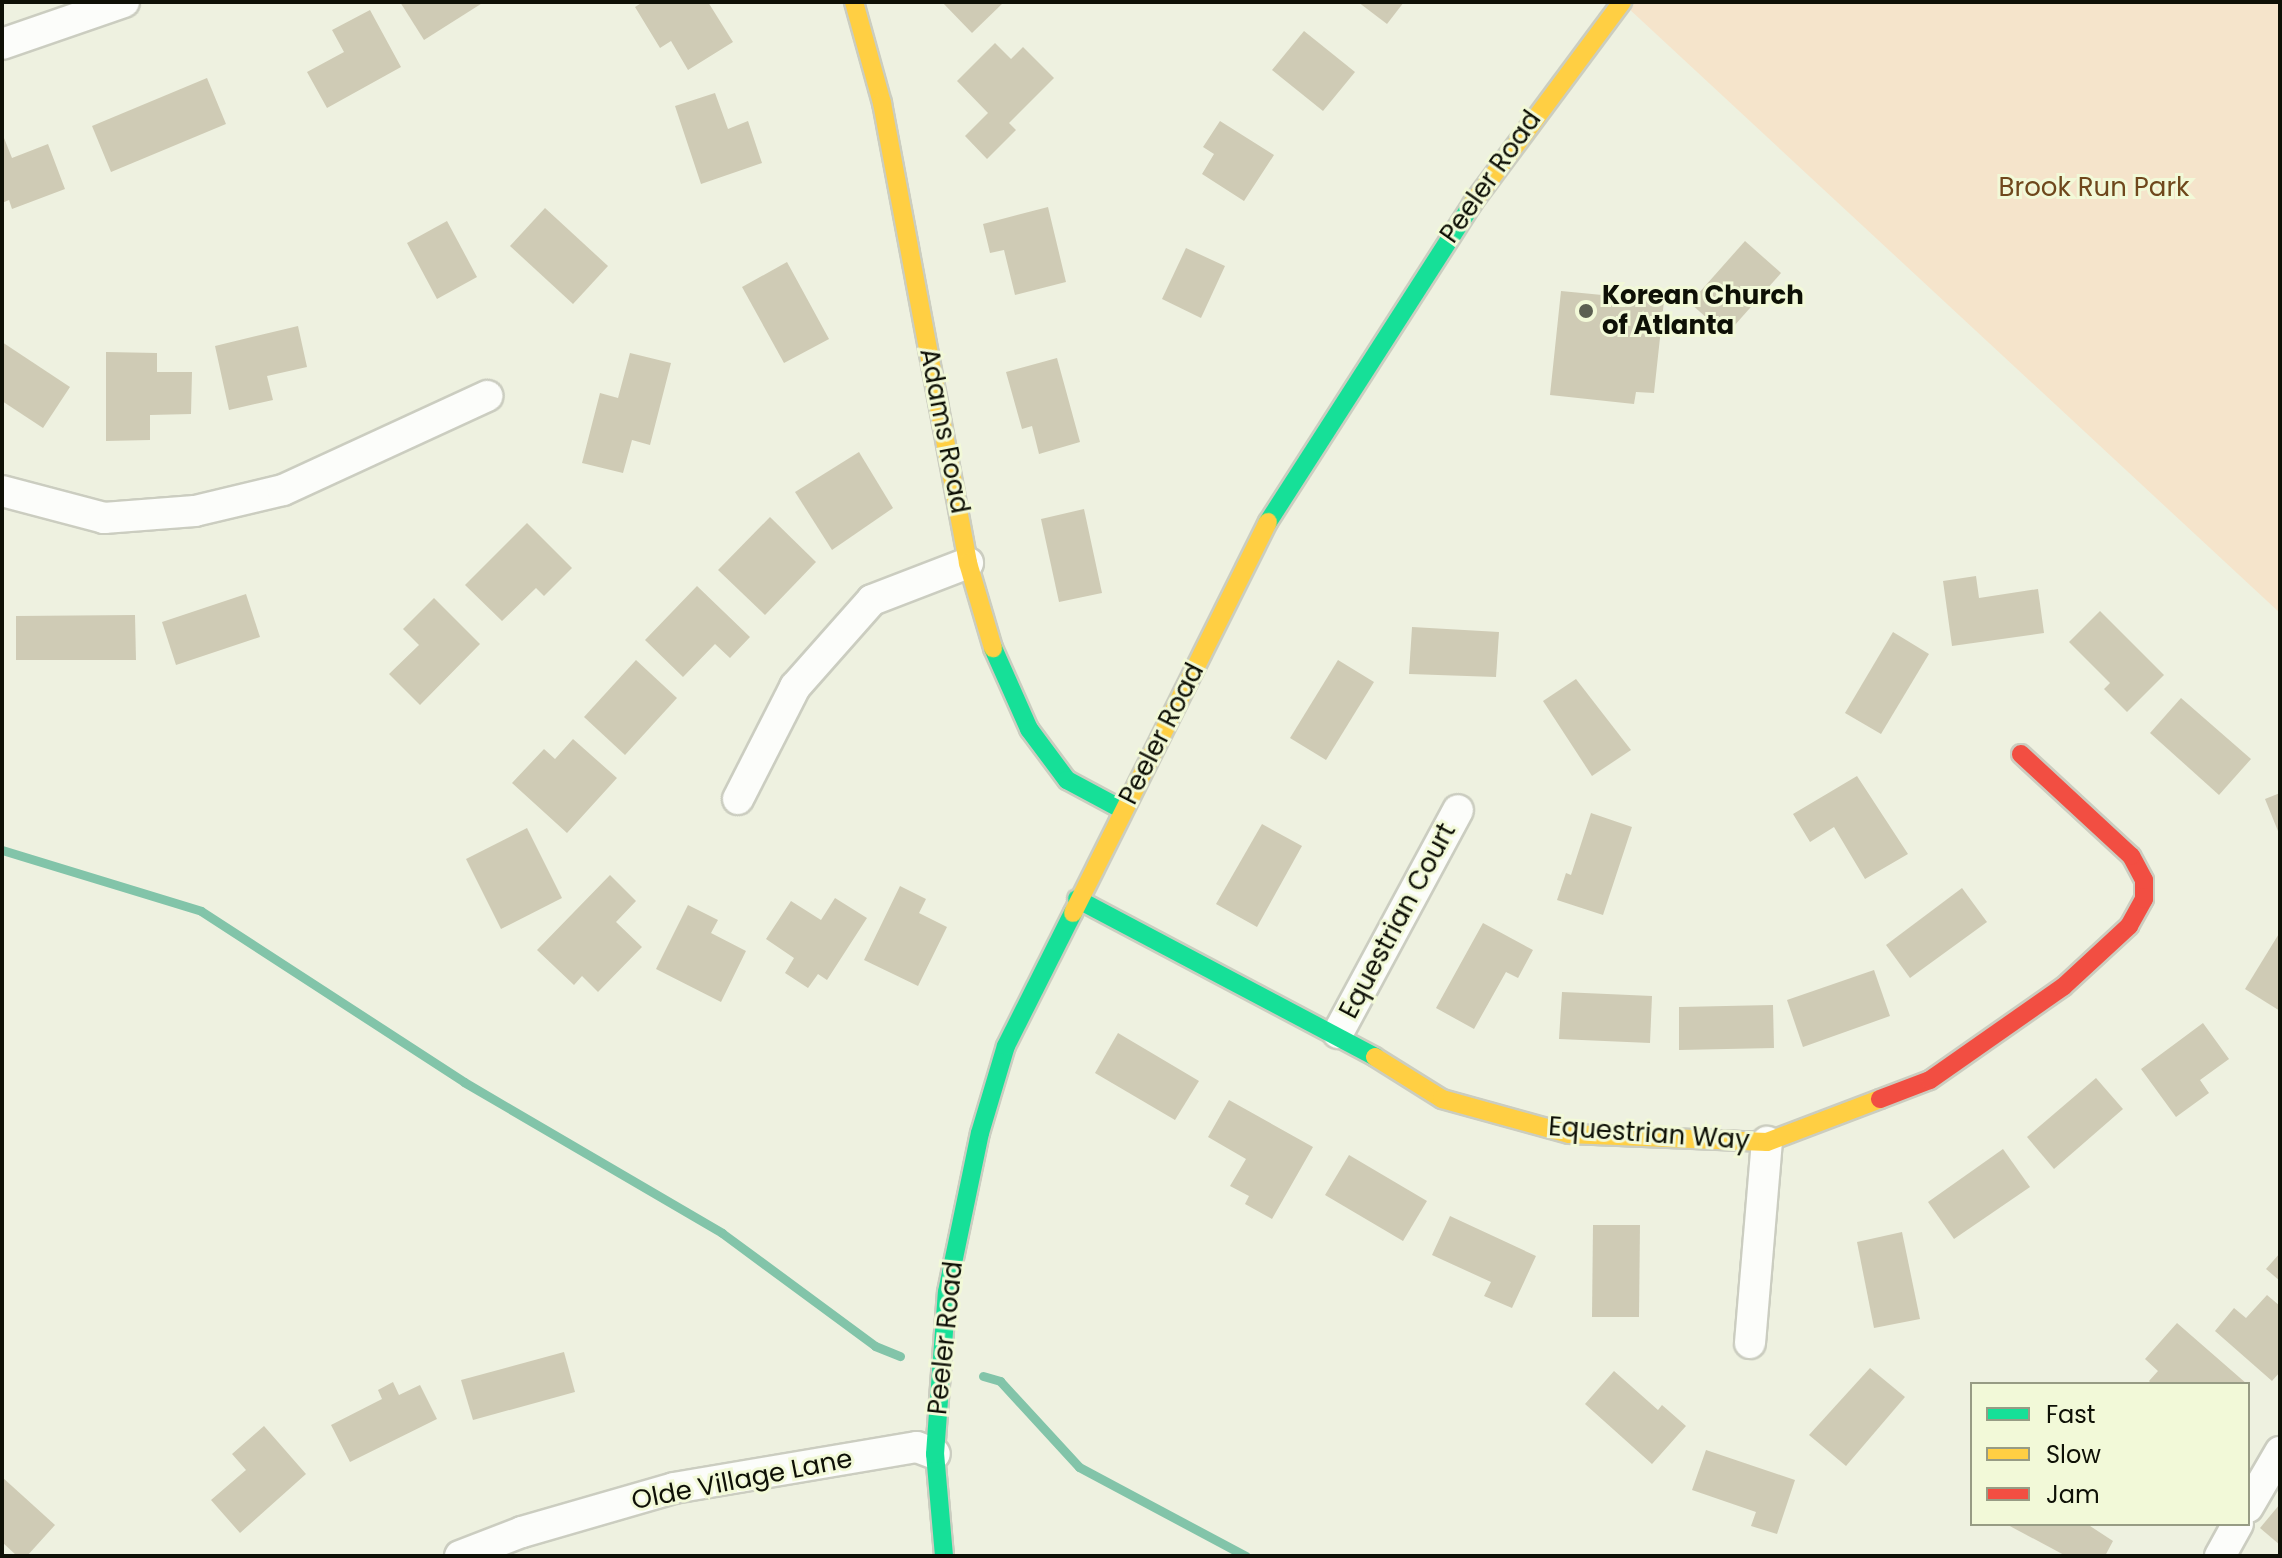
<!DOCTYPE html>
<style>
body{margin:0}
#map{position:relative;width:2282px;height:1558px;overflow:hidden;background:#eef1e0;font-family:Poppins,sans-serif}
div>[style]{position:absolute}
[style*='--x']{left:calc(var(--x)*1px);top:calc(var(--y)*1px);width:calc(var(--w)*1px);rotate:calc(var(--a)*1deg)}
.green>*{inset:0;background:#f5e4cb}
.stream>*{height:9px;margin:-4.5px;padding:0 4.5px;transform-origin:4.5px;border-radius:4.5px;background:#82c4a9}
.building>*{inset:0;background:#cfcbb5}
.roads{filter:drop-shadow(2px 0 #cbcdc0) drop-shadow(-2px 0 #cbcdc0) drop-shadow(0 2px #cbcdc0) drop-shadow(0 -2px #cbcdc0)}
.street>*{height:30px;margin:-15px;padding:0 15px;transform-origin:15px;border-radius:15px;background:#fcfdfa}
.fast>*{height:18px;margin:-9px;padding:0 9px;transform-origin:9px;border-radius:9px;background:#16e098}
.slow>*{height:18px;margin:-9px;padding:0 9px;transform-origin:9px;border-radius:9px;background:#ffcf43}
.jam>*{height:18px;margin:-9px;padding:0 9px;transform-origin:9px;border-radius:9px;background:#f24e42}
.dots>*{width:22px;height:22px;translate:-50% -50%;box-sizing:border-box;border:4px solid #f2f9d8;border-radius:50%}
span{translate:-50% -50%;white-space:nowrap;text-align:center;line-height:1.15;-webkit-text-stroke:6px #f2f9d8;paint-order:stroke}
.street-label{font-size:26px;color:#0e1006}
.park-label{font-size:26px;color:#6f471c}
.poi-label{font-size:26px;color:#0e1006;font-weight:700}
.left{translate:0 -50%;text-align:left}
.frame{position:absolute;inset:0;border:4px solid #0e1006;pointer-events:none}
.legend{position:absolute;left:1970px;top:1382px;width:280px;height:144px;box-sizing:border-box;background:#f2f9d8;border:2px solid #979c84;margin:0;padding:10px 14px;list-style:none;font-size:24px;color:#0e1006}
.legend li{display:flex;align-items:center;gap:16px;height:40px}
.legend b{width:40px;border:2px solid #979c84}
</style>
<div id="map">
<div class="green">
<i style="clip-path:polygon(1631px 2px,2280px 2px,2280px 613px,1627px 7px)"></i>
</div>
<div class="stream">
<i style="--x:2;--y:850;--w:208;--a:17"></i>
<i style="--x:201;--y:911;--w:314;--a:33"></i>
<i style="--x:464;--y:1082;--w:299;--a:30.3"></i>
<i style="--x:722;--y:1233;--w:190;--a:36.4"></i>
<i style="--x:875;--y:1346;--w:27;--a:22"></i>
<i style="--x:983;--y:1376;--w:18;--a:16"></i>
<i style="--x:1000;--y:1381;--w:117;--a:47.4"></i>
<i style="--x:1079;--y:1467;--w:189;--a:28.1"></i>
</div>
<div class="building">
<i style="clip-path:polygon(400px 2px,484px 2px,424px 40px)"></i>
<i style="clip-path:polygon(643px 2px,708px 2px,733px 42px,688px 70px,671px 41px,660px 48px,635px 7px)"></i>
<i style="clip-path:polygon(942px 2px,1004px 2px,972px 33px)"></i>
<i style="clip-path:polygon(1358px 2px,1404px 2px,1387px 24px)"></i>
<i style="clip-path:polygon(370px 10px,401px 67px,327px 108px,307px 72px,344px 52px,332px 30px)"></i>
<i style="clip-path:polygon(1304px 31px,1355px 72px,1323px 111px,1272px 70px)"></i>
<i style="clip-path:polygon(995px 43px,1011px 59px,1023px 47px,1054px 78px,1009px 123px,1016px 130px,987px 159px,965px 136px,988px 113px,957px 81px)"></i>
<i style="clip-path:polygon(207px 78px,226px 124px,111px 172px,92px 126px)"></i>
<i style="clip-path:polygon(715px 93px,728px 129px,748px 121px,762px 163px,701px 184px,675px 106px)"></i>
<i style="clip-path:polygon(1220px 121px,1274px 155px,1244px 201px,1202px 174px,1214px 154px,1203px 147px)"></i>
<i style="clip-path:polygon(2px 133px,12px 158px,48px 144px,65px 189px,12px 209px,9px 200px,2px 203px)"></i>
<i style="clip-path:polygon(1048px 207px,1066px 282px,1015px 295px,1004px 250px,990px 253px,983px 224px)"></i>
<i style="clip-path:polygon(545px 208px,608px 266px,573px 304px,510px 246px)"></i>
<i style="clip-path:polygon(447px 221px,477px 277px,437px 299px,407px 243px)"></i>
<i style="clip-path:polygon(1745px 241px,1781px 273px,1726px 335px,1690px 303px)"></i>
<i style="clip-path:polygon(1186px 248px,1225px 266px,1201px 318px,1162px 299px)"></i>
<i style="clip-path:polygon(787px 262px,829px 339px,784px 363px,742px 287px)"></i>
<i style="clip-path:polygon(1561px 291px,1664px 301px,1654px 393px,1636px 392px,1634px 404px,1550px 395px)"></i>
<i style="clip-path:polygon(298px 326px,307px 367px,267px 376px,273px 400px,229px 410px,215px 346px)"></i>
<i style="clip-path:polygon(2px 342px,70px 387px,43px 428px,2px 401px)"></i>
<i style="clip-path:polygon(106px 352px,157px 353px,157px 372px,192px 372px,191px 414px,150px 415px,150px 440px,106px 441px)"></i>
<i style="clip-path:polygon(630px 353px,671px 363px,650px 445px,632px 440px,623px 473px,582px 463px,600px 393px,618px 398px)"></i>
<i style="clip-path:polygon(1057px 358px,1080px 442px,1039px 454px,1032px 426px,1022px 429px,1006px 372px)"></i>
<i style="clip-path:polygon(859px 452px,893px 508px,832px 550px,795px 492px)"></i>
<i style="clip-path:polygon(1084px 509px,1102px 593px,1059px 602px,1041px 519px)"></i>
<i style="clip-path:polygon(770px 517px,816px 562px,765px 615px,718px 570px)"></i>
<i style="clip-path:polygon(527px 523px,572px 568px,544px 596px,536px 588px,502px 621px,465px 585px)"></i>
<i style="clip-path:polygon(1976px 576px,1979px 598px,2038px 589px,2044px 633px,1952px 646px,1943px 581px)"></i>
<i style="clip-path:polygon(697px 586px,750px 637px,730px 658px,715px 644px,683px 677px,645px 640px)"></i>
<i style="clip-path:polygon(246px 594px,260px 637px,176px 665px,162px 622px)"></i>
<i style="clip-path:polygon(434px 598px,480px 644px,420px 705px,389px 674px,419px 645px,403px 629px)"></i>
<i style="clip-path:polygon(2100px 611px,2164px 675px,2127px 712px,2104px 689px,2110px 683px,2069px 642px)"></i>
<i style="clip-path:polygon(135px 615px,136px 660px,16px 660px,16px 616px)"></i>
<i style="clip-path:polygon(1412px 627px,1499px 632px,1496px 677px,1409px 674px)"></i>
<i style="clip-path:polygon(1893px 632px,1929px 654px,1881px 734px,1845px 713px)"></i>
<i style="clip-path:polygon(636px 660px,677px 698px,625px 755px,584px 717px)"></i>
<i style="clip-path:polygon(1338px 660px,1374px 682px,1326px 760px,1290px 738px)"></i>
<i style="clip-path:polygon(1576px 679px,1631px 750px,1592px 776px,1543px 701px)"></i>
<i style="clip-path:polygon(2181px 698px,2251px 759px,2219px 795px,2150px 733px)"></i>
<i style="clip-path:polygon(573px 739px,617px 778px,567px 833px,512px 783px,544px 749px,555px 759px)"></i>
<i style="clip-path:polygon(1857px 776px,1908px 854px,1865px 879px,1834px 827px,1810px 842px,1793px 814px)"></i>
<i style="clip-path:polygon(2280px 793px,2280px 836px,2265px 799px)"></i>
<i style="clip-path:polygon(1591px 813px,1632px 827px,1603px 915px,1557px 900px,1566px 873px,1571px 875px)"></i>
<i style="clip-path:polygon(1262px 824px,1302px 846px,1257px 927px,1216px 904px)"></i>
<i style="clip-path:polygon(527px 828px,562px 898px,501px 929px,466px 859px)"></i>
<i style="clip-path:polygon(610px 875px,636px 901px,616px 922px,642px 947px,598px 992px,582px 976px,574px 985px,537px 950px)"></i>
<i style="clip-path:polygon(900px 886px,926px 899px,919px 913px,947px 927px,918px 986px,864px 960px)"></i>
<i style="clip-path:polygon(1962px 888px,1987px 922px,1910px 978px,1886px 945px)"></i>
<i style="clip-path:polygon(835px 898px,867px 918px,827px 980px,818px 974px,808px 988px,785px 973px,794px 958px,766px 939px,791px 901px,821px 920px)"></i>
<i style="clip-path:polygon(688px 905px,718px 920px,711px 933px,746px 951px,721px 1002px,656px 969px)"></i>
<i style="clip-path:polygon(1483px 923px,1533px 950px,1518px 978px,1506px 972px,1474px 1029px,1436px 1008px)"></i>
<i style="clip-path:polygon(2280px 932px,2280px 1011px,2245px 989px)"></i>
<i style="clip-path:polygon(1874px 970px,1890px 1016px,1803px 1047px,1787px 1000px)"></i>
<i style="clip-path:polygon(1562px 992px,1652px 996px,1650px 1043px,1559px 1039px)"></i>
<i style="clip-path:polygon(1773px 1005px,1774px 1048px,1679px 1050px,1679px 1007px)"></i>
<i style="clip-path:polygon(2203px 1023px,2229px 1059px,2200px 1080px,2209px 1093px,2176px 1117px,2141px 1069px)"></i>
<i style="clip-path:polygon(1118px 1033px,1199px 1081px,1175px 1120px,1095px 1073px)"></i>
<i style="clip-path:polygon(2096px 1078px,2123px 1109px,2054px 1169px,2027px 1137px)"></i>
<i style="clip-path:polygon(1229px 1100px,1313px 1147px,1272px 1219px,1245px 1204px,1249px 1196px,1230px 1186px,1246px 1159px,1208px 1137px)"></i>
<i style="clip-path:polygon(2003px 1149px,2030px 1187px,1954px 1239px,1928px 1202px)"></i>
<i style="clip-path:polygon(1349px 1155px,1427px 1201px,1403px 1241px,1325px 1195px)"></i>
<i style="clip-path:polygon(1450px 1216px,1536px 1256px,1512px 1308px,1484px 1296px,1491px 1282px,1432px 1255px)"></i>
<i style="clip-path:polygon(1593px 1225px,1640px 1225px,1639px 1317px,1592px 1317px)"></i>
<i style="clip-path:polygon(1902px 1232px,1920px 1319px,1874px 1328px,1857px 1242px)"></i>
<i style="clip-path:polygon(2280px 1253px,2280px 1281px,2266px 1269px)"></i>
<i style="clip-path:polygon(2267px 1295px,2280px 1306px,2280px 1372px,2272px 1381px,2215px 1331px,2234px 1308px,2246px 1318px)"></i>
<i style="clip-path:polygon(2177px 1323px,2247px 1384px,2152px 1384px,2149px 1381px,2158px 1371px,2145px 1359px)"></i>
<i style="clip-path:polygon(564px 1352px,575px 1392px,473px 1420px,461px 1380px)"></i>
<i style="clip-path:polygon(1870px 1368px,1905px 1397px,1846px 1466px,1809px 1435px)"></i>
<i style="clip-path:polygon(1614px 1371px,1658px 1410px,1662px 1405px,1686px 1426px,1652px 1464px,1585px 1404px)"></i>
<i style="clip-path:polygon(393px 1382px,399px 1395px,420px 1385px,437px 1419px,350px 1462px,331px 1425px,382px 1399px,378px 1390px)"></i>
<i style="clip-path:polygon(264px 1426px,306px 1474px,240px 1533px,211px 1500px,246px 1470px,232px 1454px)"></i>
<i style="clip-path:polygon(1706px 1450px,1795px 1480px,1777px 1534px,1751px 1526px,1756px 1512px,1692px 1490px)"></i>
<i style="clip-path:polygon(2px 1477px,55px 1525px,27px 1556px,17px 1556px,2px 1542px)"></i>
<i style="clip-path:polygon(2280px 1504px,2280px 1545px,2260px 1528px)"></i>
<i style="clip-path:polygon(2006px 1524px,2087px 1524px,2113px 1541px,2105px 1556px,2066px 1556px)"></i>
</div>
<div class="roads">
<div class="street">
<i style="--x:2;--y:44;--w:129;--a:-19"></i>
<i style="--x:2;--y:491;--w:106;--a:14.8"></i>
<i style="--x:104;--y:518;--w:91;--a:-4.4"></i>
<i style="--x:195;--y:511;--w:90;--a:-13.4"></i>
<i style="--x:283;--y:490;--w:225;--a:-24.7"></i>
<i style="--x:738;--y:799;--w:126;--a:-63"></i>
<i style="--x:795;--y:687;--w:116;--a:-48.5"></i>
<i style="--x:872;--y:600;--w:103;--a:-21.1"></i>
<i style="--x:1338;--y:1033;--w:253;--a:-61.7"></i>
<i style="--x:1750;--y:1343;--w:202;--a:-85.2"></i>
<i style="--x:2248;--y:1507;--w:64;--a:-59.8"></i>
<i style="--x:460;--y:1556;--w:66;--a:-21.2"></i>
<i style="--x:522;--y:1532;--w:158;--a:-16.1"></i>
<i style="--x:674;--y:1488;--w:246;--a:-9.6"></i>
<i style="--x:917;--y:1447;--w:19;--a:21"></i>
<i style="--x:2220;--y:1556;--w:37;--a:-61"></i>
</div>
<div class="fast">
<i style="--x:1268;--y:522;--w:378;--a:-57.3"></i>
<i style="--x:993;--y:648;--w:89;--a:66"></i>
<i style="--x:1029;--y:729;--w:64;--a:53.3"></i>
<i style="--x:1067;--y:780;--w:64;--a:28.2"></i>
<i style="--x:1077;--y:899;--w:337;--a:27.9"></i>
<i style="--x:944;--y:1556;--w:102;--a:-95"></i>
<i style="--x:935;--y:1454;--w:162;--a:-85.8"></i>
<i style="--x:947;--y:1292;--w:162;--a:-78.3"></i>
<i style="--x:980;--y:1133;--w:91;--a:-73.4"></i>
<i style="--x:1006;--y:1046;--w:149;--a:-63.3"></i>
</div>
<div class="slow">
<i style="--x:854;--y:2;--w:105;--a:74.5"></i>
<i style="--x:882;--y:103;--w:468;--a:79.4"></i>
<i style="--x:968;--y:563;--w:89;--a:73.6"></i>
<i style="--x:1472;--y:204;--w:252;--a:-53.4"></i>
<i style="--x:1073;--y:913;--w:437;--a:-63.5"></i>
<i style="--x:1375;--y:1057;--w:79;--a:32.1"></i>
<i style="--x:1442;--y:1099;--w:132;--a:15.4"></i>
<i style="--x:1569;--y:1134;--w:198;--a:2.3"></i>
<i style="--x:1767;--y:1142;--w:121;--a:-20.8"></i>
</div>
<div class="jam">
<i style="--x:1880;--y:1099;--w:53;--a:-20.8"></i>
<i style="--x:1930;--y:1080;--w:162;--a:-35"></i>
<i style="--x:2063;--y:987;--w:90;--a:-42.7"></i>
<i style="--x:2129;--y:926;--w:31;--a:-61"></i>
<i style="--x:2144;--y:899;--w:19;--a:-90"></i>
<i style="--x:2144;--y:880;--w:27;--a:-118"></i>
<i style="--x:2131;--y:856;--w:150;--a:-137.2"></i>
</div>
</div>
<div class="dots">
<i style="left:1586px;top:311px;background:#5c5f52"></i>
</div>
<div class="street-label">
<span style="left:1491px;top:177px;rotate:-55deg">Peeler Road</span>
<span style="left:944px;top:431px;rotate:79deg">Adams Road</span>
<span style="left:1162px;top:734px;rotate:-63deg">Peeler Road</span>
<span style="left:1398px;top:921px;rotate:-62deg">Equestrian Court</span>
<span style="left:1649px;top:1134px;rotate:4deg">Equestrian Way</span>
<span style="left:946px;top:1338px;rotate:-84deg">Peeler Road</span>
<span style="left:742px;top:1480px;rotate:-11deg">Olde Village Lane</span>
</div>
<div class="park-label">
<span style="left:2094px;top:188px">Brook Run Park</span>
</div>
<div class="poi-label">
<span class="left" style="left:1602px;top:311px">Korean Church<br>of Atlanta</span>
</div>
<div class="frame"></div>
<ul class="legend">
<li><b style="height:10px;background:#16e098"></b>Fast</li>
<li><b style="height:10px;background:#ffcf43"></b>Slow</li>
<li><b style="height:10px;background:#f24e42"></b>Jam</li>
</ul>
</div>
